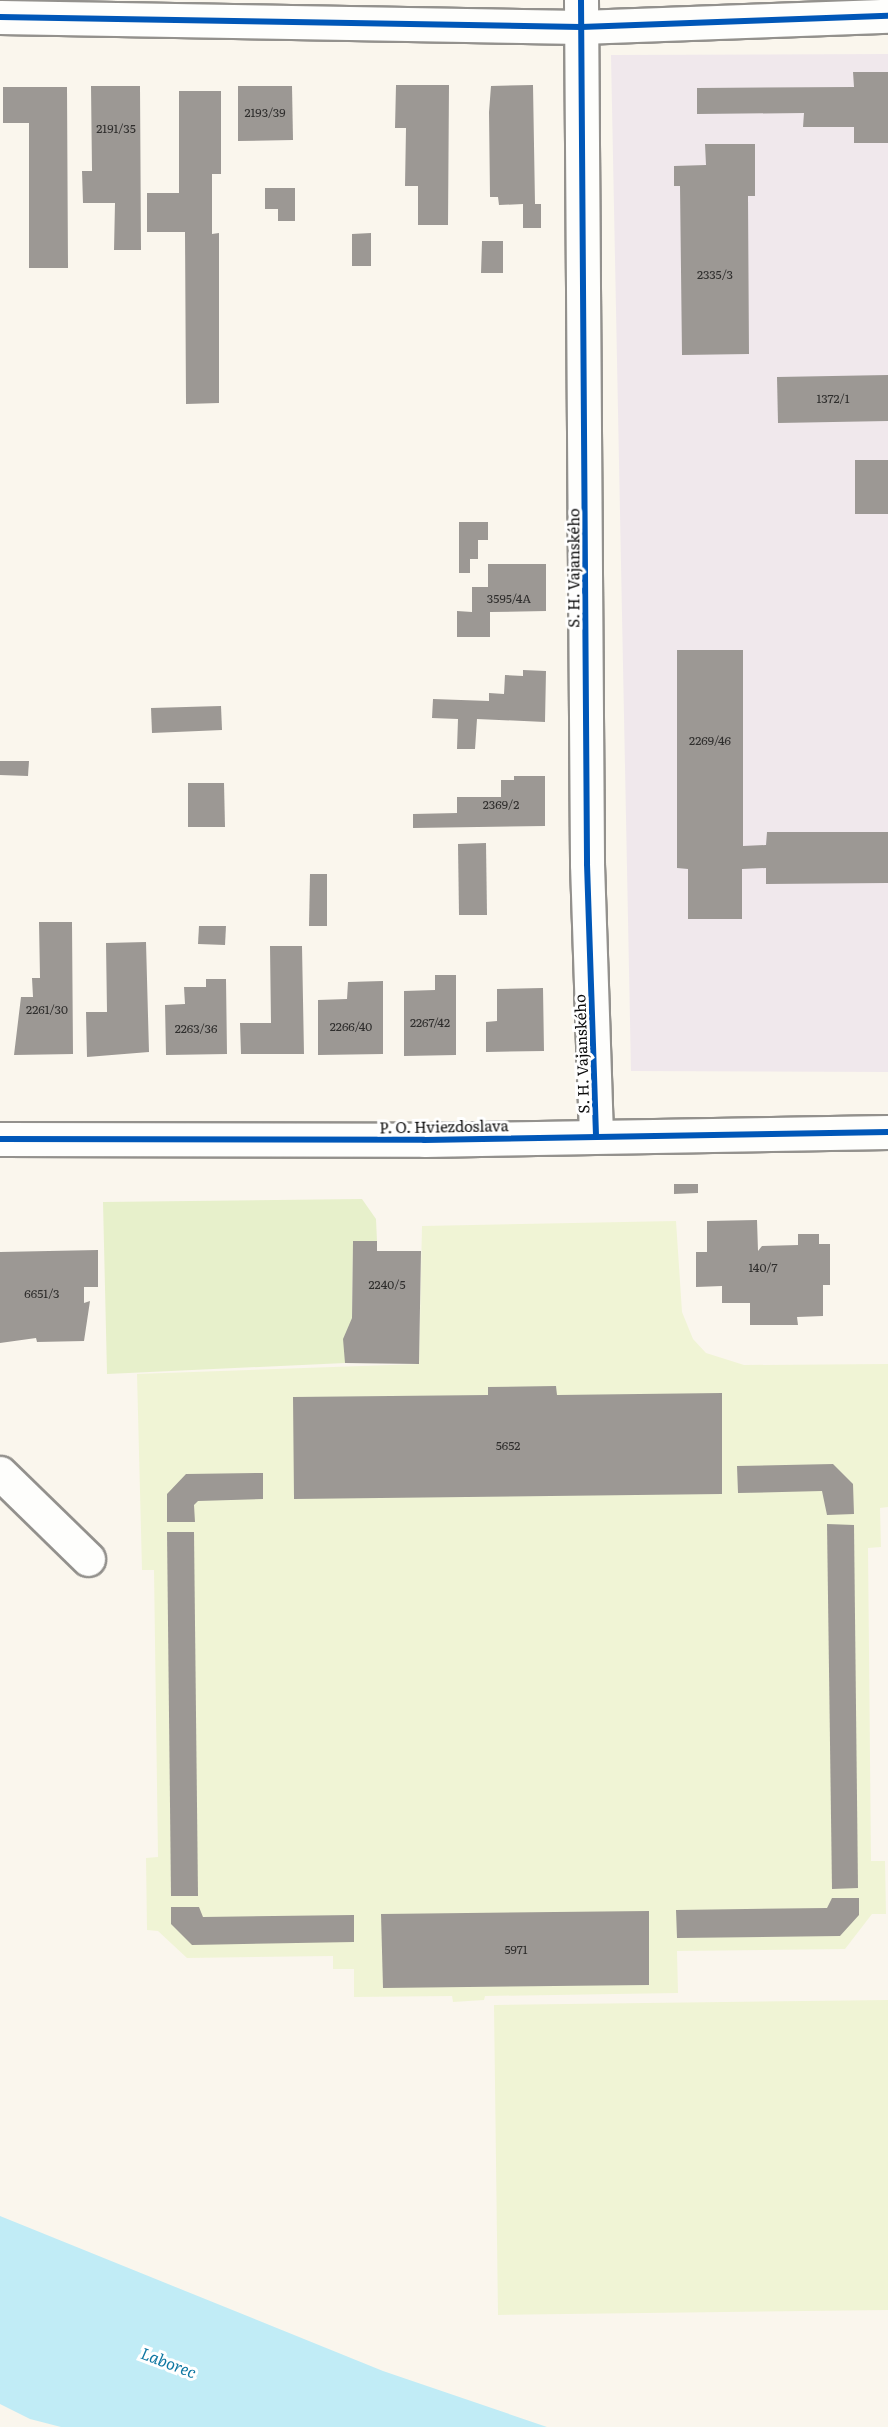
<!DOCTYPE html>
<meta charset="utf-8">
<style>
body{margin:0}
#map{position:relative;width:888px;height:2427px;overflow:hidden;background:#faf6ed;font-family:Literata,serif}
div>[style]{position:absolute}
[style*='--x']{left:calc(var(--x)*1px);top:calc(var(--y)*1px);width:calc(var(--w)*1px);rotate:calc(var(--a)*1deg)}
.industrial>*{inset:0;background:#f0e8ec}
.green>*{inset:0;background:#e7f0cb}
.pitch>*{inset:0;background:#f0f4d5}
.water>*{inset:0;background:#c1ecf6}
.building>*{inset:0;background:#9c9894}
.roads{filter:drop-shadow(2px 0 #93918d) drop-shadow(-2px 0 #93918d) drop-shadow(0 2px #93918d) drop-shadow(0 -2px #93918d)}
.minor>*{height:33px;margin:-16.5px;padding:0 16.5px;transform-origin:16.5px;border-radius:16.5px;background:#fefefc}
.cycleway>*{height:6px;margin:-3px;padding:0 3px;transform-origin:3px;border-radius:3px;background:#0057b8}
span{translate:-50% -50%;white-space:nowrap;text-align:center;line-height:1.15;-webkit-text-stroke:6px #fff;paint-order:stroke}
.number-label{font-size:12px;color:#2f2e2d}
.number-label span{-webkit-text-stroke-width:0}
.street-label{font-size:15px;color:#0b0b0b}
.water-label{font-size:16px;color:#0e77a2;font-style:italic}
</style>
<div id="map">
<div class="industrial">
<i style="clip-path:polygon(888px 54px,888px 1072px,631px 1071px,611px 55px)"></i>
</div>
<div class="green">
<i style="clip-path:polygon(362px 1199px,376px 1219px,377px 1241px,353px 1242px,352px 1318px,345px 1363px,107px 1374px,103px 1202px)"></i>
</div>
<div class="pitch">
<i style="clip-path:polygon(676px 1221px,682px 1312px,693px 1339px,706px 1353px,744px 1365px,888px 1364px,888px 1507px,880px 1508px,881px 1547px,868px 1548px,871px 1861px,885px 1861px,886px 1914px,872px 1914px,845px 1949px,677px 1951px,678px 1993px,485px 1996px,484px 2000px,453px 2002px,452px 1996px,354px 1997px,354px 1969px,333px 1969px,333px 1956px,187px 1958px,158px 1931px,147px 1930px,146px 1858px,158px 1857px,154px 1570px,142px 1570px,137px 1374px,419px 1364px,422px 1226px)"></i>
<i style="clip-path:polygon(888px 2000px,888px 2310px,498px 2315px,494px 2005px)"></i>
</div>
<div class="water">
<i style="clip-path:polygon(0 2216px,383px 2371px,547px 2427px,61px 2427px,30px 2419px,0 2404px)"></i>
</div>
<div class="building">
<i style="clip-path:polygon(853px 72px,888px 72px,888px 143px,854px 143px,854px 127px,803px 127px,804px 113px,697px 114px,697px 88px,854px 87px)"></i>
<i style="clip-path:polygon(396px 85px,449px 85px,448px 225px,418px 225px,418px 186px,405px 186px,406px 128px,395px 128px)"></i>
<i style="clip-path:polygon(533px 85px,535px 204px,541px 204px,541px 228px,523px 228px,523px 204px,499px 205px,498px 197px,490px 197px,489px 112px,491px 86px)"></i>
<i style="clip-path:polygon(91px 86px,140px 86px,141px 250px,114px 250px,115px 203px,83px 203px,82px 171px,92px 171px)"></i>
<i style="clip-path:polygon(238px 86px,292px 86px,293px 140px,238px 141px)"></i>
<i style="clip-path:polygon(3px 87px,67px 87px,68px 268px,29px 268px,29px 123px,3px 123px)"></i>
<i style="clip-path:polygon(179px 91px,221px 91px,221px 174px,212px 174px,212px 234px,219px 233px,219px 403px,186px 404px,185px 232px,147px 232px,147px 193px,179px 193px)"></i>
<i style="clip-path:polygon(705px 144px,755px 144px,755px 196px,748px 196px,749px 354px,682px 355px,680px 186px,674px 186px,674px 166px,706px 165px)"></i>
<i style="clip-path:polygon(265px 188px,295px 188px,295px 221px,278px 221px,278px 209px,265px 209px)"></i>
<i style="clip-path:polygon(371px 233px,371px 266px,352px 266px,352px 234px)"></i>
<i style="clip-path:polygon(482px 241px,503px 241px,503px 273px,481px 273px)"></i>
<i style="clip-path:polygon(888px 375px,888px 421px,778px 423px,777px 377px)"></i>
<i style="clip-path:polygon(855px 460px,888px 460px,888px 514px,855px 514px)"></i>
<i style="clip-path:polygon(459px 522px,488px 522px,488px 540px,478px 540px,478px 559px,470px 559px,470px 573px,459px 573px)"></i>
<i style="clip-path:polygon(488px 564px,546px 564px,546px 611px,490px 612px,490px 637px,457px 637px,457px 611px,472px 612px,472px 587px,488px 587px)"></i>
<i style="clip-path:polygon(677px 650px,743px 650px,743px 846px,766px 845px,767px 832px,888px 832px,888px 883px,766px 884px,766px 868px,742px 869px,742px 919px,688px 919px,688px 869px,677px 868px)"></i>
<i style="clip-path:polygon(523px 670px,546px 671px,545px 722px,477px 719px,475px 749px,457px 749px,458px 719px,432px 718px,433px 699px,489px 701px,489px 693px,504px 694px,505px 675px,523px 676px)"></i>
<i style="clip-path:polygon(221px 706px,222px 730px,152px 733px,151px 708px)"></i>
<i style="clip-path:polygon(0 761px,29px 761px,28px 776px,0 775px)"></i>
<i style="clip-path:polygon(514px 776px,545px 776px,545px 826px,413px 828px,413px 814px,457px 813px,457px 797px,501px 797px,501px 780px,514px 780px)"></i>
<i style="clip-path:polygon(188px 783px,224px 783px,225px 827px,188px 827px)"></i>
<i style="clip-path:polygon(486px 843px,487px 915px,459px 915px,458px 844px)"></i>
<i style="clip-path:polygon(310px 874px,327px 874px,327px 926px,309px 926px)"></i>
<i style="clip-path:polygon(39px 922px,72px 922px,73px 1054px,14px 1055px,21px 997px,33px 997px,32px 978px,40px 978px)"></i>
<i style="clip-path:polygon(199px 926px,226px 926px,225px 945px,198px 944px)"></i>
<i style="clip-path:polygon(146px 942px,149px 1052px,87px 1057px,86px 1012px,107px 1012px,106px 943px)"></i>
<i style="clip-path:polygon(270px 946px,302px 946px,304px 1054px,241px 1054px,240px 1023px,271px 1023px)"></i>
<i style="clip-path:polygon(435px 975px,456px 975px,456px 1055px,404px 1056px,404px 991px,435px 990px)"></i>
<i style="clip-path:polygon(206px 979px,226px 979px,227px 1054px,166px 1055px,165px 1005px,185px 1004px,184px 987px,206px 987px)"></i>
<i style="clip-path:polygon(383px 981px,383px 1054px,318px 1055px,318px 1000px,347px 999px,348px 982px)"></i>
<i style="clip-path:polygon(543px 988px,544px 1051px,486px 1052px,486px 1022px,497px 1021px,497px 989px)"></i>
<i style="clip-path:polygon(674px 1184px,698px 1184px,698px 1193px,674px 1194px)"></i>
<i style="clip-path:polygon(757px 1220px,758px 1251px,762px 1246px,798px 1245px,798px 1234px,819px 1234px,819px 1244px,830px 1244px,830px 1285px,823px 1285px,823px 1316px,797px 1317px,798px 1325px,750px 1325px,750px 1303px,722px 1303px,722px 1286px,696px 1287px,696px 1252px,707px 1252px,707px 1221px)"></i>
<i style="clip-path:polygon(353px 1241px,377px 1241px,377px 1251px,421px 1251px,419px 1364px,345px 1363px,343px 1339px,352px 1318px)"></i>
<i style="clip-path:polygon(98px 1250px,98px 1287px,84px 1287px,84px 1303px,90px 1301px,84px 1341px,37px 1342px,36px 1338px,0 1343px,0 1252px)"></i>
<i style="clip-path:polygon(556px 1386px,557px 1395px,722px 1393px,722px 1494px,294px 1499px,293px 1397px,488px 1395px,488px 1387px)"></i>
<i style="clip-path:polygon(833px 1464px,853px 1484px,854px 1514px,827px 1515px,822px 1491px,738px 1493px,737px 1466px)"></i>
<i style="clip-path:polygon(263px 1473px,263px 1499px,198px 1501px,194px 1505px,195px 1522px,167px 1522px,167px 1494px,186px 1474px)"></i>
<i style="clip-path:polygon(827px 1524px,854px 1525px,858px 1888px,832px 1889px)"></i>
<i style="clip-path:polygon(167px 1532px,194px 1532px,198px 1896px,171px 1896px)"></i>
<i style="clip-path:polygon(832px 1898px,859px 1898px,859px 1915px,840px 1936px,677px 1938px,676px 1910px,827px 1908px)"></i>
<i style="clip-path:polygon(171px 1907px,199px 1907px,203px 1917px,354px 1915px,354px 1942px,192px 1945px,171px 1924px)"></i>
<i style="clip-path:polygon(649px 1911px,649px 1985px,383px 1988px,381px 1914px)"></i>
</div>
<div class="roads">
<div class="minor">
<i style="--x:581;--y:0;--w:864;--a:89.6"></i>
<i style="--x:587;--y:864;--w:271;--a:88.1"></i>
<i style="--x:0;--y:17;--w:581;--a:0.99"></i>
<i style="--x:581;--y:27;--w:307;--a:-2.1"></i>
<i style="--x:0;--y:1139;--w:424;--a:0.1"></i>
<i style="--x:424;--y:1140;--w:464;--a:-1"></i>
<i style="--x:0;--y:1473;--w:123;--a:44.3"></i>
</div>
</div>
<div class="cycleway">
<i style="--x:581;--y:0;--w:864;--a:89.6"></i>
<i style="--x:587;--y:864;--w:271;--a:88.1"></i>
<i style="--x:0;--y:17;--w:581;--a:0.99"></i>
<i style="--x:581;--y:27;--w:307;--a:-2.1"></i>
<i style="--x:0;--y:1139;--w:424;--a:0.1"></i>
<i style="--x:424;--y:1140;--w:464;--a:-1"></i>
</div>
<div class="number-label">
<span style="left:265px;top:113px">2193/39</span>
<span style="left:116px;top:129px">2191/35</span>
<span style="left:715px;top:275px">2335/3</span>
<span style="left:833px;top:399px">1372/1</span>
<span style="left:509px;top:599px">3595/4A</span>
<span style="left:710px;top:741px">2269/46</span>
<span style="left:501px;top:805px">2369/2</span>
<span style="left:47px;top:1010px">2261/30</span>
<span style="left:430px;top:1023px">2267/42</span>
<span style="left:351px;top:1027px">2266/40</span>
<span style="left:196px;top:1029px">2263/36</span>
<span style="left:763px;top:1268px">140/7</span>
<span style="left:387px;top:1285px">2240/5</span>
<span style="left:42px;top:1294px">6651/3</span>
<span style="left:508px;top:1446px">5652</span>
<span style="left:516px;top:1950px">5971</span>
</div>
<div class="street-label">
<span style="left:573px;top:568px;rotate:-90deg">S. H. Vajanského</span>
<span style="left:581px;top:1054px;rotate:-92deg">S. H. Vajanského</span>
<span style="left:444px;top:1126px;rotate:-1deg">P. O. Hviezdoslava</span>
</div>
<div class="water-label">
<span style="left:169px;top:2362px;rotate:21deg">Laborec</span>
</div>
</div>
